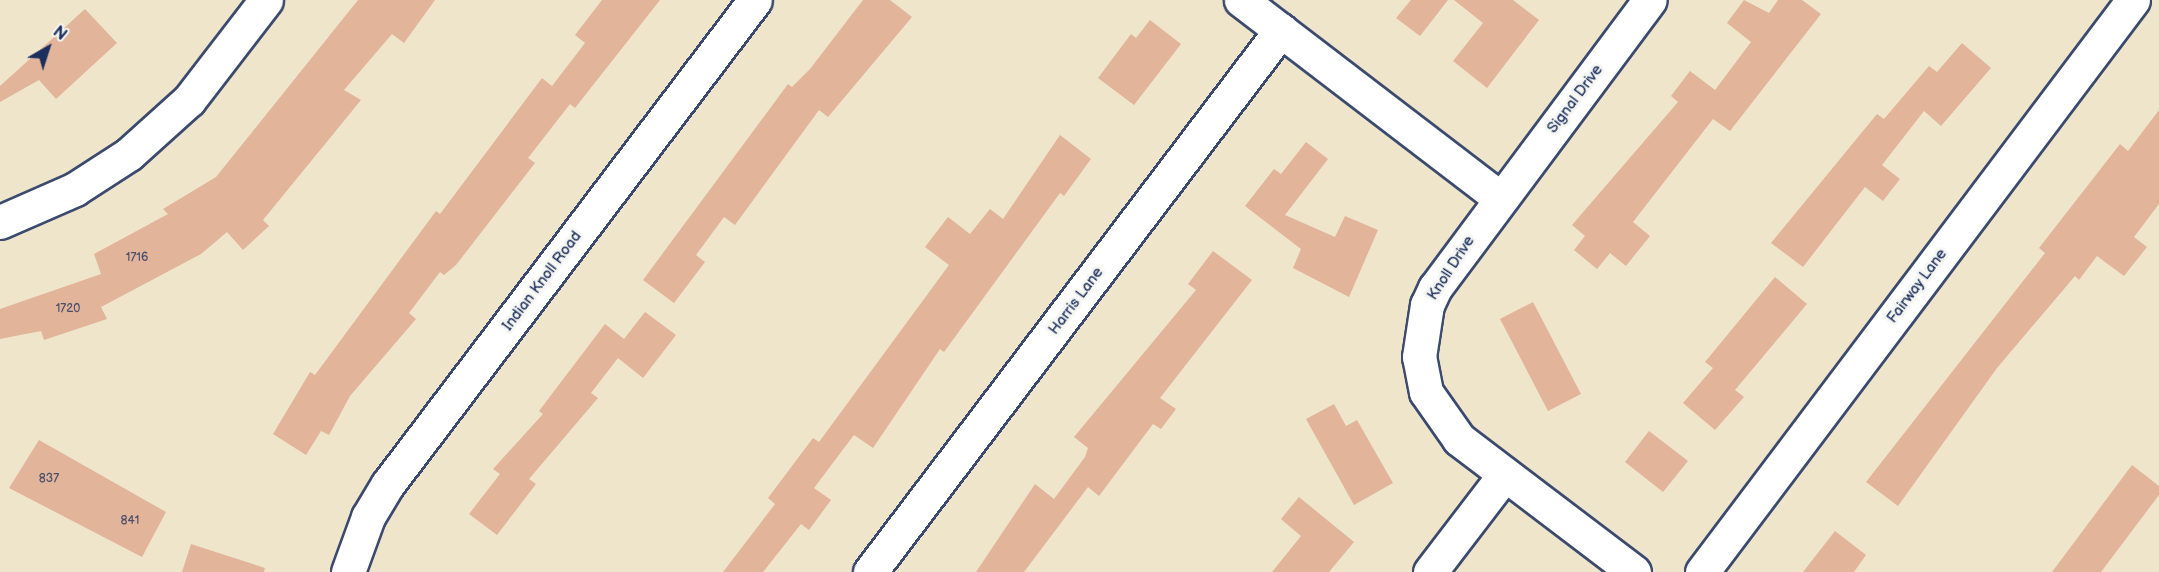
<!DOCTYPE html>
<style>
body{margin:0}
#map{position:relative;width:2159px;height:572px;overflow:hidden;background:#efe5cb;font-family:"Balsamiq Sans",sans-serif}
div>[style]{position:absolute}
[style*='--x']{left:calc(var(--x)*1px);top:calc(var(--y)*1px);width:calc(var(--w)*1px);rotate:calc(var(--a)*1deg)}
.building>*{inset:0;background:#e2b49a}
.roads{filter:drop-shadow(2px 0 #3b4a6e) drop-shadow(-2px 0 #3b4a6e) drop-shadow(0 2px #3b4a6e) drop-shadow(0 -2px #3b4a6e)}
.minor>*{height:33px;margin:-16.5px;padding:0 16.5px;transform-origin:16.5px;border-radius:16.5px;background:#fff}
span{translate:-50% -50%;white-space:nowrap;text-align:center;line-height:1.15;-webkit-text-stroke:6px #f6f6f2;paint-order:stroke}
.number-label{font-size:12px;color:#4d506d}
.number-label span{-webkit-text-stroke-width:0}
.street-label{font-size:15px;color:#1b2f5e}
.north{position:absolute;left:18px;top:18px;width:60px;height:60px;-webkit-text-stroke:4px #f6f6f2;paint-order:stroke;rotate:39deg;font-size:16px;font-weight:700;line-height:24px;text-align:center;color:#1b2f5e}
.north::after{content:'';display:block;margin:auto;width:21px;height:27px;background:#1b2f5e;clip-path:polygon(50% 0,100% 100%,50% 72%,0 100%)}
</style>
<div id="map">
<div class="building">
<i style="clip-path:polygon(358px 0,435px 0,404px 43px,392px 34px,344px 90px,361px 100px,263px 220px,269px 226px,243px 250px,227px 232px,201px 254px,101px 307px,107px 319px,44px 340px,41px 331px,0 339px,0 309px,101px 274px,94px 254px,168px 214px,163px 209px,216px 177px)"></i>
<i style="clip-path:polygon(602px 0,660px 0,575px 108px,570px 104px,528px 158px,535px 163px,456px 265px,444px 275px,440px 272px,409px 313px,416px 319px,350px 396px,329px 435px,321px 431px,306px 455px,273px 434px,310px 372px,315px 375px,436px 211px,440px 214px,542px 78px,552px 86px,585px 43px,575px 35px)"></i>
<i style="clip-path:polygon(863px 0,890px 0,912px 17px,828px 117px,819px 110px,735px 225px,724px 217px,696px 255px,705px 262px,674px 303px,643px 280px,788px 84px,792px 87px,810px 69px)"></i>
<i style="clip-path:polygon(1411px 0,1448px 0,1420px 36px,1396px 18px)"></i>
<i style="clip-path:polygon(1454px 0,1513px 0,1539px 20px,1487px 88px,1453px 61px,1483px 23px)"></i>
<i style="clip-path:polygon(1744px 0,1769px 13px,1778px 0,1802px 0,1821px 14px,1730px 131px,1713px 119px,1633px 222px,1650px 236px,1626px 266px,1610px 253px,1597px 269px,1574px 250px,1585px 236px,1572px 225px,1678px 102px,1671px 96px,1690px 71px,1715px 90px,1751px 42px,1727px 23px)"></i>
<i style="clip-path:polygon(85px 9px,117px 43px,56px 99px,39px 80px,0 102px,0 86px)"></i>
<i style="clip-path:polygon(1150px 20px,1181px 44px,1134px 105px,1098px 78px,1131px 34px,1136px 38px)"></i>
<i style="clip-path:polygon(1962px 43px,1991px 68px,1941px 126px,1924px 111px,1882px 165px,1900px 179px,1883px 201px,1865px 187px,1803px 267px,1771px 243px,1877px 114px,1884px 119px,1929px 66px,1937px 72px)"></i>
<i style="clip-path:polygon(2159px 110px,2159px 204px,2134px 237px,2147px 247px,2124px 276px,2097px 256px,2079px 280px,2075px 276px,1997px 368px,1898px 506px,1866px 482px,2045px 253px,2039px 248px,2120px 144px,2128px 151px)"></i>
<i style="clip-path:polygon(1060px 135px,1091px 159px,1064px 196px,1060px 193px,944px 352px,940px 349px,873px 448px,854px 435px,814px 488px,831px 500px,809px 530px,801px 524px,763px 572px,723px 572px,775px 504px,768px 498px,813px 438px,819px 442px,949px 265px,925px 247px,948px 217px,970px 234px,990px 209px,1003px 219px)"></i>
<i style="clip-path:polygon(1306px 142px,1328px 159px,1285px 215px,1335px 237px,1345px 216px,1378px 230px,1349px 297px,1293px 268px,1301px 249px,1245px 206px,1274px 169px,1281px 174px)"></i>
<i style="clip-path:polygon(1213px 251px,1252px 280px,1160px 398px,1176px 409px,1161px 429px,1153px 424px,1099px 496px,1088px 487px,1024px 572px,976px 572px,1035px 484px,1054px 499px,1085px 457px,1088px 448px,1074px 437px,1196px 290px,1188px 284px)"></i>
<i style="clip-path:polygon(1775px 277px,1807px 304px,1735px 390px,1744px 397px,1715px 430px,1683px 403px,1713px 368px,1705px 362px)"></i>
<i style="clip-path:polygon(1533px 302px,1581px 394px,1548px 411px,1500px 319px)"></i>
<i style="clip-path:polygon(645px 312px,676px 335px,643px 378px,618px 358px,591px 393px,598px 398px,529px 479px,536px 484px,497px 535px,469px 514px,500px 474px,493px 469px,543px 414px,539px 411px,605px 324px,624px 339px)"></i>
<i style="clip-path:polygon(1334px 404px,1346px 426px,1357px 420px,1393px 483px,1354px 505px,1306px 419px)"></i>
<i style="clip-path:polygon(1649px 431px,1688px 461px,1663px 492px,1625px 462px)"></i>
<i style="clip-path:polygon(39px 440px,166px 512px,142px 557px,9px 488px)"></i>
<i style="clip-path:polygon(2132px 465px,2159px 486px,2159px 495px,2101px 572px,2052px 572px)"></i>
<i style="clip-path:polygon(1299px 497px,1354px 542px,1329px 572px,1272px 572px,1301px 536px,1281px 519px)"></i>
<i style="clip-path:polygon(1835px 531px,1866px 555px,1854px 572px,1803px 572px)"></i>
<i style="clip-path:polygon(191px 544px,265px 568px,264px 572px,182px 572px)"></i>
</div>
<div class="roads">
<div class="minor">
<i style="--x:1241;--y:0;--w:326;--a:37.4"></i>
<i style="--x:0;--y:222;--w:82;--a:-23.7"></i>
<i style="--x:75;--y:189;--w:64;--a:-32.9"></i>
<i style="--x:129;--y:154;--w:81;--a:-42"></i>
<i style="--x:189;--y:100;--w:126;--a:-52.4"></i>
<i style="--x:348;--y:572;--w:59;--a:-70"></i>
<i style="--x:368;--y:517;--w:39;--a:-59"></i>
<i style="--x:388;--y:484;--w:607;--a:-52.83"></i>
<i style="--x:870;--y:572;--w:680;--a:-52.83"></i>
<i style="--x:1430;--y:572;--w:123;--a:-52.6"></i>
<i style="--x:1634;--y:572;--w:220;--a:-142.8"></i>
<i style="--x:1459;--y:439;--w:57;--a:-125.1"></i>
<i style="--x:1426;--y:392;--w:36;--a:-101"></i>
<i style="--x:1419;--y:357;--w:53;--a:-81.3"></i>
<i style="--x:1427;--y:305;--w:19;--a:-65"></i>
<i style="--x:1435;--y:288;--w:359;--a:-53.3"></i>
<i style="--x:1702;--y:572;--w:716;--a:-53"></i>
</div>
</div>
<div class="number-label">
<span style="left:137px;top:258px">1716</span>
<span style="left:68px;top:309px">1720</span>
<span style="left:49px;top:479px">837</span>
<span style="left:130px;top:521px">841</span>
</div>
<div class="street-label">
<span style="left:1575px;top:99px;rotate:-53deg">Signal Drive</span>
<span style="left:1451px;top:268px;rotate:-57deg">Knoll Drive</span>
<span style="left:542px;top:281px;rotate:-53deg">Indian Knoll Road</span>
<span style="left:1917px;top:286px;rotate:-53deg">Fairway Lane</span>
<span style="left:1076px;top:301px;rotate:-53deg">Harris Lane</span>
</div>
<div class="north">N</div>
</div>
